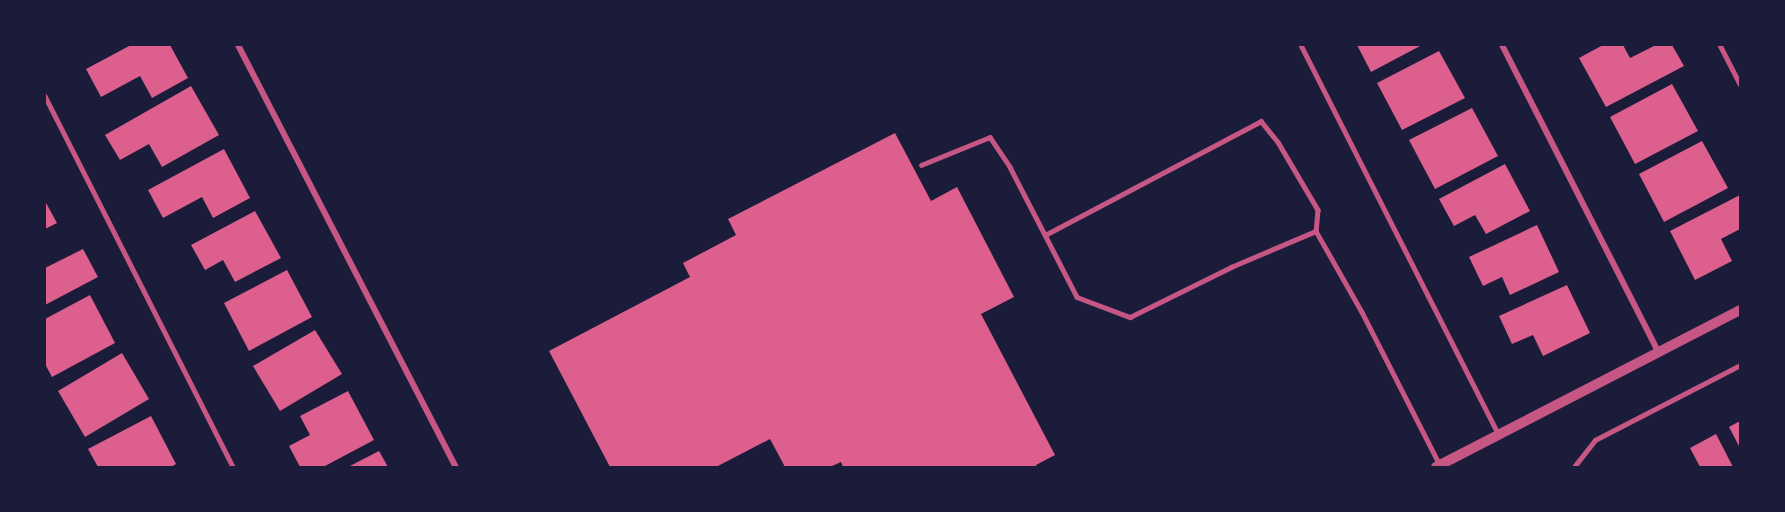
<!DOCTYPE html>
<style>
body{margin:0}
#map{position:relative;width:1785px;height:512px;overflow:hidden;background:#1b1b3a;font-family:"Roboto Condensed",sans-serif}
div>[style]{position:absolute}
[style*='--x']{left:calc(var(--x)*1px);top:calc(var(--y)*1px);width:calc(var(--w)*1px);rotate:calc(var(--a)*1deg)}
.building>*{inset:0;background:#dd5f8e}
.service>*{height:4.5px;margin:-2.25px;padding:0 2.25px;transform-origin:2.25px;border-radius:2.25px;background:#c65784}
.minor>*{height:6px;margin:-3px;padding:0 3px;transform-origin:3px;border-radius:3px;background:#c65784}
.tertiary>*{height:10px;margin:-5px;padding:0 5px;transform-origin:5px;border-radius:5px;background:#c65784}
span{translate:-50% -50%;white-space:nowrap;text-align:center;line-height:1.15;-webkit-text-stroke:6px #1b1b3a;paint-order:stroke}
.frame{position:absolute;inset:0;border:46px solid #1b1b3a;pointer-events:none}
</style>
<div id="map">
<div class="building">
<i style="clip-path:polygon(131px 45px,170px 45px,188px 78px,152px 98px,140px 76px,101px 97px,86px 69px)"></i>
<i style="clip-path:polygon(1357px 45px,1422px 45px,1371px 72px)"></i>
<i style="clip-path:polygon(1603px 45px,1623px 45px,1630px 58px,1656px 45px,1672px 45px,1684px 66px,1606px 107px,1579px 58px)"></i>
<i style="clip-path:polygon(1439px 51px,1465px 98px,1402px 130px,1377px 83px)"></i>
<i style="clip-path:polygon(1672px 84px,1698px 131px,1635px 164px,1610px 117px)"></i>
<i style="clip-path:polygon(191px 86px,219px 135px,162px 167px,149px 144px,120px 160px,105px 135px)"></i>
<i style="clip-path:polygon(1472px 108px,1498px 156px,1435px 189px,1409px 140px)"></i>
<i style="clip-path:polygon(895px 133px,931px 201px,957px 187px,1014px 297px,981px 314px,1055px 455px,1036px 465px,1037px 467px,843px 467px,841px 462px,830px 467px,785px 467px,770px 439px,716px 467px,610px 467px,549px 351px,690px 277px,683px 263px,736px 235px,728px 219px)"></i>
<i style="clip-path:polygon(1702px 141px,1728px 188px,1664px 222px,1639px 174px)"></i>
<i style="clip-path:polygon(224px 149px,250px 198px,213px 218px,202px 197px,163px 218px,148px 190px)"></i>
<i style="clip-path:polygon(1505px 164px,1530px 211px,1486px 234px,1475px 215px,1454px 226px,1439px 199px)"></i>
<i style="clip-path:polygon(1740px 195px,1740px 229px,1721px 239px,1732px 261px,1695px 280px,1670px 231px)"></i>
<i style="clip-path:polygon(45px 201px,57px 223px,45px 229px)"></i>
<i style="clip-path:polygon(255px 211px,281px 258px,235px 282px,223px 260px,205px 270px,191px 245px)"></i>
<i style="clip-path:polygon(1537px 225px,1559px 272px,1510px 295px,1502px 277px,1483px 286px,1469px 257px)"></i>
<i style="clip-path:polygon(83px 249px,98px 277px,45px 305px,45px 268px)"></i>
<i style="clip-path:polygon(287px 270px,312px 317px,249px 351px,224px 303px)"></i>
<i style="clip-path:polygon(1567px 285px,1590px 333px,1543px 356px,1533px 335px,1512px 344px,1499px 316px)"></i>
<i style="clip-path:polygon(90px 295px,115px 343px,52px 377px,45px 364px,45px 319px)"></i>
<i style="clip-path:polygon(315px 330px,342px 374px,280px 411px,253px 366px)"></i>
<i style="clip-path:polygon(122px 353px,149px 399px,85px 437px,58px 391px)"></i>
<i style="clip-path:polygon(348px 391px,374px 440px,323px 467px,300px 467px,289px 446px,310px 435px,300px 416px)"></i>
<i style="clip-path:polygon(151px 416px,176px 464px,171px 467px,98px 467px,88px 449px)"></i>
<i style="clip-path:polygon(1740px 421px,1740px 448px,1729px 427px)"></i>
<i style="clip-path:polygon(1716px 434px,1733px 467px,1700px 467px,1690px 448px)"></i>
<i style="clip-path:polygon(379px 451px,388px 467px,348px 467px)"></i>
</div>
<div class="service">
<i style="--x:1301;--y:45;--w:435;--a:63.1"></i>
<i style="--x:1720;--y:45;--w:44;--a:62.9"></i>
<i style="--x:45;--y:96;--w:416;--a:63.1"></i>
<i style="--x:921;--y:165;--w:74;--a:-22.1"></i>
<i style="--x:990;--y:137;--w:36;--a:56"></i>
<i style="--x:1010;--y:167;--w:146;--a:62.7"></i>
<i style="--x:1077;--y:297;--w:57;--a:20.7"></i>
<i style="--x:1130;--y:317;--w:113;--a:-26.3"></i>
<i style="--x:1231;--y:267;--w:92;--a:-23"></i>
<i style="--x:1316;--y:231;--w:93;--a:60.4"></i>
<i style="--x:1362;--y:312;--w:172;--a:63"></i>
<i style="--x:1045;--y:235;--w:244;--a:-27.8"></i>
<i style="--x:1261;--y:121;--w:27;--a:51"></i>
<i style="--x:1278;--y:142;--w:79;--a:59.5"></i>
<i style="--x:1318;--y:210;--w:21;--a:95"></i>
<i style="--x:1574;--y:467;--w:34;--a:-52"></i>
<i style="--x:1595;--y:440;--w:163;--a:-27.3"></i>
</div>
<div class="minor">
<i style="--x:238;--y:45;--w:475;--a:62.7"></i>
<i style="--x:1502;--y:45;--w:346;--a:63"></i>
</div>
<div class="tertiary">
<i style="--x:1436;--y:467;--w:342;--a:-27.3"></i>
</div>
<div class="frame"></div>
</div>
